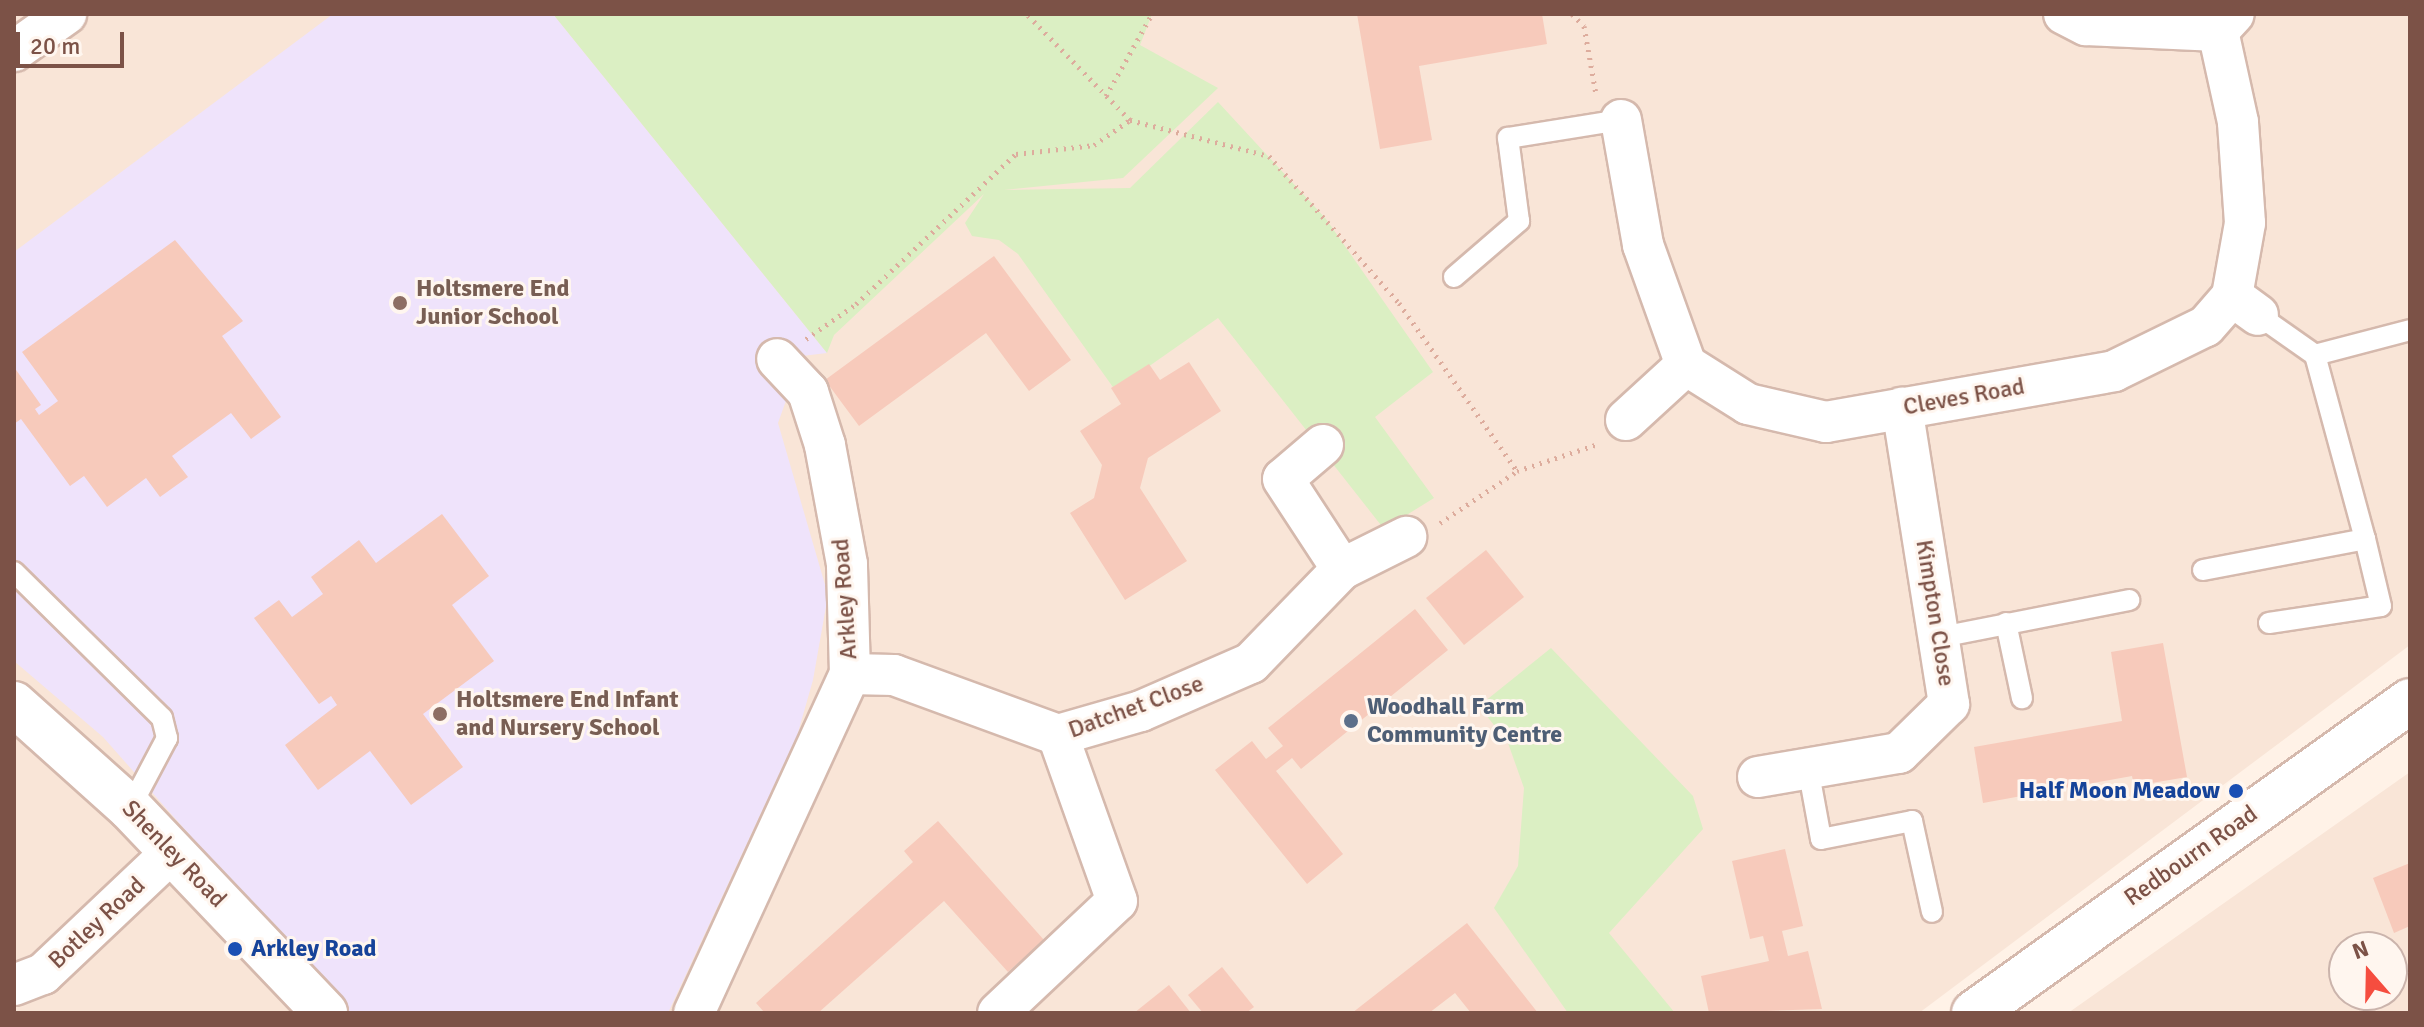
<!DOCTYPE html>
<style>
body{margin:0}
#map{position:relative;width:2424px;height:1027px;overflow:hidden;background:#fff2e7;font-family:Signika,sans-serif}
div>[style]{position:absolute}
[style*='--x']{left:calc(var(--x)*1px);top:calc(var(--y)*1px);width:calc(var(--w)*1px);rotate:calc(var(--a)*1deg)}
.residential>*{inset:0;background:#f9e5d7}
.education>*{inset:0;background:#efe3fb}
.green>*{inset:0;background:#dbefc3}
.building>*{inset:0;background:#f7cabb}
.path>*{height:5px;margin-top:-2.5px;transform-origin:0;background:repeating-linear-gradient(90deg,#ddac9d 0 2px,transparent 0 8px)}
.roads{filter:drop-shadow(2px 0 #d5b9ad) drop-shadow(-2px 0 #d5b9ad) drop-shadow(0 2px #d5b9ad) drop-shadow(0 -2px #d5b9ad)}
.service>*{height:20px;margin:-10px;padding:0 10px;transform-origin:10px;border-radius:10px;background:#fff}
.minor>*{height:40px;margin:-20px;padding:0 20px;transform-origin:20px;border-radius:20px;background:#fff}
.tertiary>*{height:44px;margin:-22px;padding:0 22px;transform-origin:22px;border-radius:22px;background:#fff}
.secondary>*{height:44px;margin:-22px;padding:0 22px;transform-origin:22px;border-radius:22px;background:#fff}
.dots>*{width:22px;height:22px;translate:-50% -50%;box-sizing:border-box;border:4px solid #fff6ef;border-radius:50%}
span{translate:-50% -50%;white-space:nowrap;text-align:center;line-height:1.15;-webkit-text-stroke:6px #fff6ef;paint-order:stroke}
.education-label{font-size:24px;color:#785e54;font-weight:700}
.left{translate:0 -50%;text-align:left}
.street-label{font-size:24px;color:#7c5247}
.service-label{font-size:24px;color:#4e5e75;font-weight:700}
.transit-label{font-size:24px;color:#164399;font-weight:700}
.right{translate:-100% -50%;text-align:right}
.frame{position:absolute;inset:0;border:16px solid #7c5247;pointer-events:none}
.north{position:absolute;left:2328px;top:931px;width:80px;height:80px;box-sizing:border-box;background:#fff6ef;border:2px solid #cbb4ac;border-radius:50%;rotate:340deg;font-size:22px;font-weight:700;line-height:32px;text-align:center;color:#7c5247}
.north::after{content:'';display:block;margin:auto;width:28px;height:36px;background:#f54d3f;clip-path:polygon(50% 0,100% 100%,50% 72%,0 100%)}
.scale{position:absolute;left:16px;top:32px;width:108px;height:36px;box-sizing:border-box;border:4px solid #7c5247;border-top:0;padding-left:10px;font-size:24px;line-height:28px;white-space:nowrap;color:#7c5247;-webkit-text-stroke:6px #fff6ef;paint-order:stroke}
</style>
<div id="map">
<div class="residential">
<i style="clip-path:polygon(14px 14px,2410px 14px,2410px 645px,1919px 1013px,14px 1013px)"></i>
<i style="clip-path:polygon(evenodd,2410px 772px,2410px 1013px,2068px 1013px,2410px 772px,2344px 947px,2392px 947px,2392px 995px,2344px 995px,2344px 947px)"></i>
</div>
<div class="education">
<i style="clip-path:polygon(333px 14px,553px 14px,827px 353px,802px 356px,778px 423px,828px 595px,813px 680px,797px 736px,668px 1013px,347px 1013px,103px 737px,14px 661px,14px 252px)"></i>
</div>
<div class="green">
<i style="clip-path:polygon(553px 14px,1152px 14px,1140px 45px,1218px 88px,1123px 178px,1004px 190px,1130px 188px,1218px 102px,1326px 219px,1433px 372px,1375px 417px,1434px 498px,1384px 529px,1218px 318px,1115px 390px,1018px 254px,999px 240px,972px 236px,965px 223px,984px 194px,834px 335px,827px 353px)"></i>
<i style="clip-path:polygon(1551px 648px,1693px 796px,1703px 829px,1609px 933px,1675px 1013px,1568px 1013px,1494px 908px,1518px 866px,1524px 788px,1508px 743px,1479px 706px)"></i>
</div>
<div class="building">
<i style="clip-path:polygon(1357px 14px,1542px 14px,1547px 44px,1419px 66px,1432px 140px,1380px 149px)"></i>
<i style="clip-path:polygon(175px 240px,243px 321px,222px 336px,281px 417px,251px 439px,231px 413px,172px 456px,188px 477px,160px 497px,146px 478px,107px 507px,84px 476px,70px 486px,21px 419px,14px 424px,14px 367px,41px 405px,35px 409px,39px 415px,58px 401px,22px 352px)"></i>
<i style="clip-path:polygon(994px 256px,1071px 360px,1029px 391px,986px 333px,859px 426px,825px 380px)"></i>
<i style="clip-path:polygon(1189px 362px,1221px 411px,1148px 458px,1140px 488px,1187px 561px,1125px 600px,1070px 513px,1094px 498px,1102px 465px,1080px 431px,1121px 404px,1111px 388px,1149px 364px,1160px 380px)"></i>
<i style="clip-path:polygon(442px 514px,489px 576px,452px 605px,494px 661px,423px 714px,463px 767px,411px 805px,370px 751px,318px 790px,285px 745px,337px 705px,331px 696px,319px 704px,254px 618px,279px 600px,292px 617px,323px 594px,311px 577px,359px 540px,376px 563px)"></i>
<i style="clip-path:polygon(1486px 550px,1524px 597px,1464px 645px,1426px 598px)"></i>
<i style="clip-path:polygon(1415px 609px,1448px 650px,1301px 769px,1292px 758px,1276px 771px,1343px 854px,1307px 884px,1215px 770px,1252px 741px,1266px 759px,1283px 746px,1268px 728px)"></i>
<i style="clip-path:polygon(2163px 643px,2187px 777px,2134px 786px,2132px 776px,1983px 803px,1974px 747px,2122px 721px,2111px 652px)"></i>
<i style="clip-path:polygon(938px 821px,1044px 940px,1008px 972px,944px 901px,818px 1013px,765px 1013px,756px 1003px,913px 862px,904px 851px)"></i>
<i style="clip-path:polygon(1785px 849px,1803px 926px,1782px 931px,1788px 956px,1808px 951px,1822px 1009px,1709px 1013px,1701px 976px,1769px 961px,1763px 936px,1750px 939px,1732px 861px)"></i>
<i style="clip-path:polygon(2410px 863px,2410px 926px,2394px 933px,2373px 878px)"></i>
<i style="clip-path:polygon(1467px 923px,1538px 1013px,1471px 1013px,1455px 993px,1429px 1013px,1352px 1013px)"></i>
<i style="clip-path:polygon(1222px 967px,1254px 1007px,1246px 1013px,1203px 1013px,1188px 995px)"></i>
<i style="clip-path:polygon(1169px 985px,1191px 1013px,1134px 1013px)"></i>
</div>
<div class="path">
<i style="--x:1572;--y:14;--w:17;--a:45"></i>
<i style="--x:1584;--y:26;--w:69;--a:80"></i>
<i style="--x:1106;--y:96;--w:94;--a:-60.7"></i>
<i style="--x:1130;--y:120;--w:144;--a:14.5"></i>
<i style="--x:1269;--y:156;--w:196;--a:48.5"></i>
<i style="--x:1399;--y:303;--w:205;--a:54.9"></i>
<i style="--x:1517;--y:471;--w:85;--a:-18.4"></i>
<i style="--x:806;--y:339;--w:61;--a:-35"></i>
<i style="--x:856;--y:304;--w:219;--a:-43.2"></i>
<i style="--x:1016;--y:154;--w:79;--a:-6.6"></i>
<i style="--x:1094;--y:145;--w:44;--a:-34.8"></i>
<i style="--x:1130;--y:120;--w:148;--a:-134.2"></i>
<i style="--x:1440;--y:523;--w:93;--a:-34"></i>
</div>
<div class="roads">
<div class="service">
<i style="--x:1454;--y:277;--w:86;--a:-40.7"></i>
<i style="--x:1519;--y:221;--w:84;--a:-97.5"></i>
<i style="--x:1508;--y:138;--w:114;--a:-9.1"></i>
<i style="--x:2315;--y:355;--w:98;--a:-14.7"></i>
<i style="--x:2203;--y:570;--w:165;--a:-10.8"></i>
<i style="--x:2365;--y:539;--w:191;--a:-105.2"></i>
<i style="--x:2315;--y:355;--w:70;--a:-144.9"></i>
<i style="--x:14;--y:572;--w:208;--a:44.6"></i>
<i style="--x:162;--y:718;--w:21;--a:76"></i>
<i style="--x:167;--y:738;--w:79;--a:117.9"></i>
<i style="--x:2006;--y:623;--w:77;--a:78"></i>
<i style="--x:2269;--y:623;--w:113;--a:-8.6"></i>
<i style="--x:2381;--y:606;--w:69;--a:-103.4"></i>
<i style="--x:1941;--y:637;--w:192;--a:-11.1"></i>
<i style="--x:1808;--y:768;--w:72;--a:79.6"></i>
<i style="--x:1821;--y:839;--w:93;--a:-11.2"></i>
<i style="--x:1912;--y:821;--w:93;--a:77.6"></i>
</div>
<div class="minor">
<i style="--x:2064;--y:14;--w:25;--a:27"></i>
<i style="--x:2086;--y:25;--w:132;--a:2.6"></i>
<i style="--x:2218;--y:31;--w:23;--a:-47"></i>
<i style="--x:14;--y:51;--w:64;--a:-35.4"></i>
<i style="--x:1621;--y:120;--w:127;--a:80"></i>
<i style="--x:1643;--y:245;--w:127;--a:70.3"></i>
<i style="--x:1686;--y:365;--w:73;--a:32.2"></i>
<i style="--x:1748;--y:404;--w:80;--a:13"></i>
<i style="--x:1826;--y:422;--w:292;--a:-10"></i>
<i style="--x:2114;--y:371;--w:102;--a:-26.1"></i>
<i style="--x:2206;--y:326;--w:40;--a:-49"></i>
<i style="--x:2232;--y:296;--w:74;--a:-79.9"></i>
<i style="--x:2245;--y:223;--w:101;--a:-94"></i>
<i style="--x:2238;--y:122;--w:93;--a:-102.4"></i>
<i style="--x:2232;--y:296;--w:32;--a:36"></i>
<i style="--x:1626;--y:420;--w:81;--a:-42.5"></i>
<i style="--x:1323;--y:445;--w:52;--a:139.6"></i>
<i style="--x:1283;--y:479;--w:108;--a:56.8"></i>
<i style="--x:850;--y:674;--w:44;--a:1.3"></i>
<i style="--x:894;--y:675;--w:175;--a:20.1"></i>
<i style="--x:1058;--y:735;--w:86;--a:-16.1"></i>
<i style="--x:1141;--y:711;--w:120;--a:-23.6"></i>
<i style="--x:1251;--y:663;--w:131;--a:-45.9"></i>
<i style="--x:1342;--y:569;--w:72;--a:-26.6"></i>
<i style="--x:1758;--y:777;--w:143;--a:-9.7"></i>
<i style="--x:1899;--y:753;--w:70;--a:-44.4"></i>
<i style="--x:1949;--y:704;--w:300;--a:-99"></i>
<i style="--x:14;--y:985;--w:31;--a:-21"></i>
<i style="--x:43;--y:974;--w:179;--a:-43.4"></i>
<i style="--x:694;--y:1013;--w:373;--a:-65.3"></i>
<i style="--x:850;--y:674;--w:110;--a:-91.6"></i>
<i style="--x:847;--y:564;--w:121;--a:-100.5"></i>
<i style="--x:825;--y:445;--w:56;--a:-107.8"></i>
<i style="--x:808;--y:392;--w:45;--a:-133.2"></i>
<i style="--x:998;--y:1013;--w:163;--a:-43.3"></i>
<i style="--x:1117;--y:901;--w:176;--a:-109.6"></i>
</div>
<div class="tertiary">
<i style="--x:14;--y:704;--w:156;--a:41.9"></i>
<i style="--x:130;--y:808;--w:283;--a:46.4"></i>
</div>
<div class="secondary">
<i style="--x:1974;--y:1013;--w:536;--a:-35.59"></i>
</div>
</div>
<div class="dots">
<i style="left:400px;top:303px;background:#8d6e63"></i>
<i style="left:440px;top:714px;background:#8d6e63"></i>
<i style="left:1351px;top:721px;background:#5c6f8a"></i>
<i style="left:2236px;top:791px;background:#1a4fb4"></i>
<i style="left:235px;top:949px;background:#1a4fb4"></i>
</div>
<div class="education-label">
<span class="left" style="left:416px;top:303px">Holtsmere End<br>Junior School</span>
<span class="left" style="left:456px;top:714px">Holtsmere End Infant<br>and Nursery School</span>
</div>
<div class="street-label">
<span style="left:1964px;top:397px;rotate:-10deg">Cleves Road</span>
<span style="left:845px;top:599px;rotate:-94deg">Arkley Road</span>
<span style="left:1935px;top:613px;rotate:81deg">Kimpton Close</span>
<span style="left:1136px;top:707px;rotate:-20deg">Datchet Close</span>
<span style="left:174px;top:854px;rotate:46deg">Shenley Road</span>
<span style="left:2191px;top:856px;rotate:-35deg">Redbourn Road</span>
<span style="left:97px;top:923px;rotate:-43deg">Botley Road</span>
</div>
<div class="service-label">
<span class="left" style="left:1367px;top:721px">Woodhall Farm<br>Community Centre</span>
</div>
<div class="transit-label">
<span class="right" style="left:2220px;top:791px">Half Moon Meadow</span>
<span class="left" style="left:251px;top:949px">Arkley Road</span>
</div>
<div class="frame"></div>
<div class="north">N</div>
<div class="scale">20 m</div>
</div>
